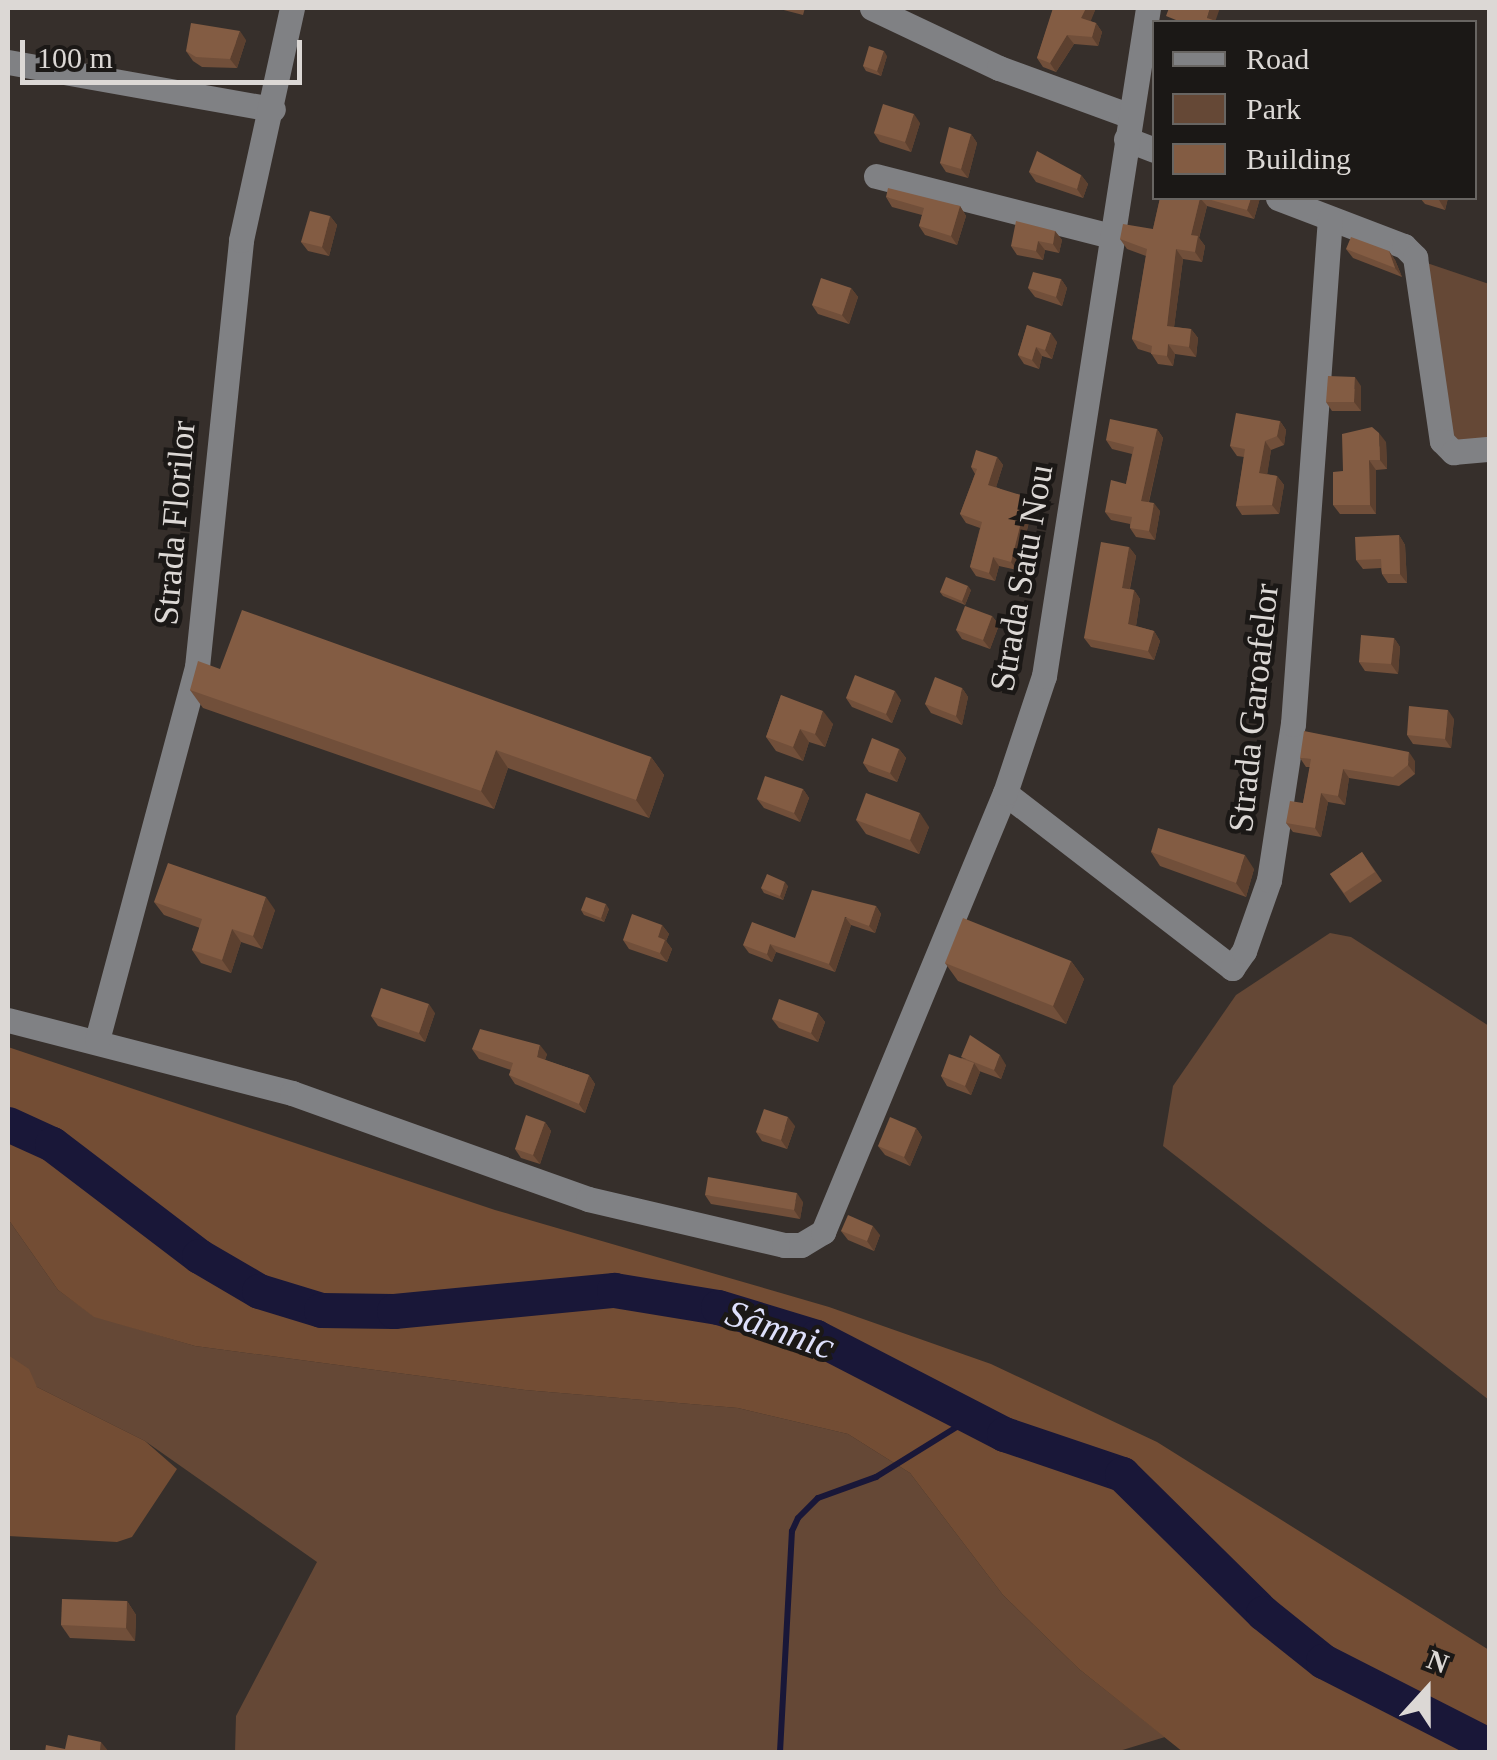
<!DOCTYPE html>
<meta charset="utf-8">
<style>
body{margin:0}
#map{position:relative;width:1497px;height:1760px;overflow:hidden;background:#362f2b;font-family:Georgia,serif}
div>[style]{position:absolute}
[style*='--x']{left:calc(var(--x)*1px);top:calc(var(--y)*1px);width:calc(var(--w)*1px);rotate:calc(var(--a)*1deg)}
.green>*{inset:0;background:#654836}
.forest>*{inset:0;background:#734d34}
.stream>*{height:6px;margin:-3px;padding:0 3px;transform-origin:3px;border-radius:3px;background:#191738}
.river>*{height:35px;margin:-17.5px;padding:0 17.5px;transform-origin:17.5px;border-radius:17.5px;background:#191738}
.minor>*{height:25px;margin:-12.5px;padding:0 12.5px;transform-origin:12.5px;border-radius:12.5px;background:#808184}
.wall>*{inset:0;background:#714f3a}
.shaded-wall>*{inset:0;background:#5c402f}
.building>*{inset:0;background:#835c43}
span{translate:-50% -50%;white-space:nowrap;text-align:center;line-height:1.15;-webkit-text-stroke:9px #1b1816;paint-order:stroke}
.street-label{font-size:35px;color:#dcd8d5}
.water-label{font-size:38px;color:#dee0fb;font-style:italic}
.frame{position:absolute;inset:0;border:10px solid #dcd8d5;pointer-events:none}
.legend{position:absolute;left:1152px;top:20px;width:325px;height:180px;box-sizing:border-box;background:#1b1816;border:2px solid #686562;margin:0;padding:12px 18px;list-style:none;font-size:30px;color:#dcd8d5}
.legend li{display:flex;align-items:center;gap:20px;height:50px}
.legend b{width:50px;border:2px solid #686562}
.north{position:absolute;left:1377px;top:1640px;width:100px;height:100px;-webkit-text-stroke:8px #1b1816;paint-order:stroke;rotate:21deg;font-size:28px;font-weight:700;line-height:40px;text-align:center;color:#dcd8d5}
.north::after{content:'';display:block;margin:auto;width:35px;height:45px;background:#dcd8d5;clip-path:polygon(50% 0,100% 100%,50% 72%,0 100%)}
.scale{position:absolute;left:20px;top:40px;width:282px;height:45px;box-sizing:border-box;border:5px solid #dcd8d5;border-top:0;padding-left:12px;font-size:30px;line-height:35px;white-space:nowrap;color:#dcd8d5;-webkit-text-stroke:8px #1b1816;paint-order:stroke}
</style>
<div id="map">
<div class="green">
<i style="clip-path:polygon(1424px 262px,1489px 284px,1489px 442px,1449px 440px)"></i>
<i style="clip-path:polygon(1330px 933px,1351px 937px,1489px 1026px,1489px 1400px,1163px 1146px,1173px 1086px,1236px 995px)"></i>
<i style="clip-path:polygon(8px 1219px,58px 1290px,94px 1316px,195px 1346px,525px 1390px,738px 1408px,848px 1434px,910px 1473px,1003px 1595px,1079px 1669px,1165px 1737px,1116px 1752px,235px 1752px,236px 1716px,317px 1562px,145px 1441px,37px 1387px,8px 1355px)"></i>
</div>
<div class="forest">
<i style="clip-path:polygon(8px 1047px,495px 1210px,829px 1307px,991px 1364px,1157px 1442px,1489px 1650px,1489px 1752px,1183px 1752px,1079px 1669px,1003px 1595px,910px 1473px,848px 1434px,738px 1408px,525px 1390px,195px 1346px,94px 1317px,58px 1290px,8px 1219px)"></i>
<i style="clip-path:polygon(8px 1355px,29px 1369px,37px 1387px,145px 1441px,177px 1469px,132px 1537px,117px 1542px,8px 1536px)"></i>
</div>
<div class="stream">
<i style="--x:780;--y:1752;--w:221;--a:-86.9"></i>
<i style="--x:792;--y:1531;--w:14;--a:-65"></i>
<i style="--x:798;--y:1518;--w:28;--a:-45"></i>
<i style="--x:818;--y:1498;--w:62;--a:-19.9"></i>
<i style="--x:876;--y:1477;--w:112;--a:-31.8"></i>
</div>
<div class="river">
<i style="--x:8;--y:1124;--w:48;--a:24.4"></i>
<i style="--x:52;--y:1144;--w:185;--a:37.3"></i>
<i style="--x:199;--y:1256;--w:69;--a:30.3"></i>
<i style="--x:259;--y:1291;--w:65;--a:17"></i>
<i style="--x:321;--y:1310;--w:73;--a:0.8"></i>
<i style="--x:394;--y:1311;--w:221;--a:-5.5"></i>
<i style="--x:614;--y:1290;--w:105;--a:9.3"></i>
<i style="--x:718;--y:1307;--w:102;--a:17"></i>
<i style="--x:816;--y:1337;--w:212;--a:27.3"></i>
<i style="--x:1004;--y:1434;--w:125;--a:18.7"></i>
<i style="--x:1122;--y:1474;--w:198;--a:44.6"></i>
<i style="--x:1263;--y:1613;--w:77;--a:38.7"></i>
<i style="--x:1323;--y:1661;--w:187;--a:27"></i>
</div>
<div class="minor">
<i style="--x:872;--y:8;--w:140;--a:25.3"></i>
<i style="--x:999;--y:68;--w:140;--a:20.1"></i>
<i style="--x:8;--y:62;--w:269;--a:10.1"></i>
<i style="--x:1126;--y:139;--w:30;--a:21"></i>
<i style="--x:876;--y:176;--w:244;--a:14.3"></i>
<i style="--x:1278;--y:198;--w:135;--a:20.9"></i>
<i style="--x:1404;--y:246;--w:16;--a:45"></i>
<i style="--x:1415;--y:257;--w:186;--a:81.7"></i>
<i style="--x:1442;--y:441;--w:16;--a:45"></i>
<i style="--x:1453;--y:452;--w:37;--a:-5"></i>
<i style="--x:1005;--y:793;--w:287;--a:37.6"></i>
<i style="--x:1232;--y:968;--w:21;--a:-55"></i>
<i style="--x:1244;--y:951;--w:75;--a:-70.6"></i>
<i style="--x:1269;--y:880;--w:158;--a:-81.3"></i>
<i style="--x:1293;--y:724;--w:507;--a:-85.82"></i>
<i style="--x:8;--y:1020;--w:293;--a:14.4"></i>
<i style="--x:292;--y:1093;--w:314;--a:19.7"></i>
<i style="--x:588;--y:1199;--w:201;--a:13.2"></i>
<i style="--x:784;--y:1245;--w:17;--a:0"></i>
<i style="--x:801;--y:1245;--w:26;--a:-31"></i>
<i style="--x:823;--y:1232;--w:475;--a:-67.5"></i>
<i style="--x:1005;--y:793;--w:123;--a:-71.6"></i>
<i style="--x:1044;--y:676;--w:676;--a:-81.15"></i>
<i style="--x:97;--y:1040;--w:386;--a:-75"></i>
<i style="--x:197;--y:667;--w:429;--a:-84.1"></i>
<i style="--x:241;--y:240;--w:238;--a:-77.6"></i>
</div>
<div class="wall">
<i style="clip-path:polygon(776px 8px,805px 8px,803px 15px)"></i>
<i style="clip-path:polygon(1046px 8px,1096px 8px,1090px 21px,1096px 23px,1102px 32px,1098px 46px,1074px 44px,1056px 72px,1043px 67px,1037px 58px,1053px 10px)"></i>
<i style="clip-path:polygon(246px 40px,237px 68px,202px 67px,193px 61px,186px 51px)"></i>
<i style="clip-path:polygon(887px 56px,881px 76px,866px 71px,863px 66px)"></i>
<i style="clip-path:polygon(920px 123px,911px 152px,880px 142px,874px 133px)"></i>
<i style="clip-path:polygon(971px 134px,977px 143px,968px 178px,946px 172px,940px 163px)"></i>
<i style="clip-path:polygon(1029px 172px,1081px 175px,1088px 184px,1083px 198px,1036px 182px)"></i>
<i style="clip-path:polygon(886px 197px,960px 206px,966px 216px,957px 245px,925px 235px,919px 226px,922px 215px,892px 207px)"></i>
<i style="clip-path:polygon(1160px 198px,1260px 198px,1254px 219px,1207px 206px,1199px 238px,1205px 246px,1202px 262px,1183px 259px,1174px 327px,1191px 329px,1198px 338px,1196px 357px,1175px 354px,1173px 366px,1158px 364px,1151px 353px,1138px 349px,1132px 339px,1146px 256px,1127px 249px,1120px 239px,1153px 229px)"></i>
<i style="clip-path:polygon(1420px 198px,1448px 198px,1445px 210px,1425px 204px)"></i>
<i style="clip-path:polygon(330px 216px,337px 225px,329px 256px,308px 251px,301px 242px)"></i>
<i style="clip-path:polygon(1055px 231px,1062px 240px,1059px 253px,1045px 250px,1043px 260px,1017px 255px,1011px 246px)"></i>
<i style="clip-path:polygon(1346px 249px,1389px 251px,1395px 260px,1402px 277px,1353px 258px)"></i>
<i style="clip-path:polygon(1061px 279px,1067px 288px,1062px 306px,1035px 297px,1028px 288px)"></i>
<i style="clip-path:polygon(851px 288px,858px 297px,849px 324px,818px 314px,812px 305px)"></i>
<i style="clip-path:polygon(1027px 325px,1057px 342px,1052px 359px,1042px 356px,1039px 369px,1024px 364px,1018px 355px)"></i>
<i style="clip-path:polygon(1361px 386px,1361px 411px,1332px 411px,1326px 402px)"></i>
<i style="clip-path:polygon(1280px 421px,1286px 430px,1284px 445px,1271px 450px,1267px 474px,1277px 476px,1284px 485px,1279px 514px,1242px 515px,1236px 506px,1244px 457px,1237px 456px,1230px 446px)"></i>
<i style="clip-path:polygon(1157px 429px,1163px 438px,1149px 502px,1160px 511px,1155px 540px,1136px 537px,1130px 528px,1130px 524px,1111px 520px,1105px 512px,1126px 484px,1132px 454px,1112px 449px,1106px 440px)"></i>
<i style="clip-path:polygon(1386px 442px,1387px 469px,1376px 470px,1376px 514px,1340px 514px,1333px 505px,1343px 471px)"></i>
<i style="clip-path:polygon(997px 457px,1003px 465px,996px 487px,1040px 508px,1035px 524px,1029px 522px,1017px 570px,999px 566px,995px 581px,976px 576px,970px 567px,980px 528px,966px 523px,960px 514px,975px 474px,971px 467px)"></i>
<i style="clip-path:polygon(1399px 535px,1405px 545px,1407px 583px,1388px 583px,1382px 574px,1381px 568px,1363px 569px,1356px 560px)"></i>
<i style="clip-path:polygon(1129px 547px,1136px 556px,1130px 589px,1134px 590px,1140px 599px,1136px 626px,1154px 631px,1160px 641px,1154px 660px,1091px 647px,1084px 638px)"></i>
<i style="clip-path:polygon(971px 590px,965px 605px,943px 596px,940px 592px)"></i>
<i style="clip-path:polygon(992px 616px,999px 625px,990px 649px,962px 639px,956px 630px)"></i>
<i style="clip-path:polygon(1394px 638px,1400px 647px,1398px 674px,1365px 671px,1359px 662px)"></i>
<i style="clip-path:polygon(220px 669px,651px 757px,664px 775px,649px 818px,508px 768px,494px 809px,203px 708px,190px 690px)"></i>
<i style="clip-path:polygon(962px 688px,968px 697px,962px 725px,931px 713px,925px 704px)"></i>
<i style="clip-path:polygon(781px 695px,833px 724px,825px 747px,809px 742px,803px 761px,776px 751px,766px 737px)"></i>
<i style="clip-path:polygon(846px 698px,901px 700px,892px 723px,852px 707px)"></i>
<i style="clip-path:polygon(1454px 719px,1451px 748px,1413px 744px,1407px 735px)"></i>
<i style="clip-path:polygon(899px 749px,906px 758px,897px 782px,869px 772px,863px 763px)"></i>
<i style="clip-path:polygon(1300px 758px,1415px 761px,1415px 774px,1399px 786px,1349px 778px,1345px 805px,1328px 802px,1321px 837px,1293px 832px,1286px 823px,1303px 803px,1310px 767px,1306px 767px)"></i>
<i style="clip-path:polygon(803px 789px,809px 798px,800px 822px,764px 808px,757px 799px)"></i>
<i style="clip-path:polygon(856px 820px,929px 827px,919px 854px,866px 834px)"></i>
<i style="clip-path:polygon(1151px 852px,1254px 869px,1246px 897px,1160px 866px)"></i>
<i style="clip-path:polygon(1362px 852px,1382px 881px,1350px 903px,1330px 874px)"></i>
<i style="clip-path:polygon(788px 886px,783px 900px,764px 893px,761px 888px)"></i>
<i style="clip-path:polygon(154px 902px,275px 910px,262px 949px,241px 942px,231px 973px,201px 963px,192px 950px,200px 928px,164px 915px)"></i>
<i style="clip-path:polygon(876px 906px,881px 914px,875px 933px,851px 925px,835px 972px,776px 952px,772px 962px,749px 953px,743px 945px,795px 938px)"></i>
<i style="clip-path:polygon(609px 909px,604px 922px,584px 915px,581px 910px)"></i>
<i style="clip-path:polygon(662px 925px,669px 934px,666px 941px,672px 949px,667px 962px,629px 949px,623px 940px)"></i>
<i style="clip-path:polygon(1071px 961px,1084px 979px,1066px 1024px,958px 981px,945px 963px)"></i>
<i style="clip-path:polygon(435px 1013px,425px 1042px,378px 1026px,371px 1016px)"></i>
<i style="clip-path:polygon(818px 1013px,825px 1022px,818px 1042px,779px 1028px,772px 1019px)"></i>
<i style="clip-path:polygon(472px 1049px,547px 1054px,545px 1060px,589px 1075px,595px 1084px,585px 1113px,515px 1084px,509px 1075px,511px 1070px,479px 1059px)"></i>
<i style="clip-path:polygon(962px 1058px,1006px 1065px,1001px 1079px,979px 1071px,980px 1072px,971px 1095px,947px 1086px,941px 1076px)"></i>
<i style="clip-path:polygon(545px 1122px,551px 1131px,540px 1164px,521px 1158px,515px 1149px)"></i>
<i style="clip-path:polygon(795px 1126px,787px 1149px,762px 1141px,756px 1132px)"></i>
<i style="clip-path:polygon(916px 1128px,922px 1137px,910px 1166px,885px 1155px,878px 1146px)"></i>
<i style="clip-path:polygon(705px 1195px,803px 1202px,800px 1219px,711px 1204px)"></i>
<i style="clip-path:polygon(841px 1231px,880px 1235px,874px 1251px,848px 1240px)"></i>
<i style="clip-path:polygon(127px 1601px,136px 1615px,135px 1641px,70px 1638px,61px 1625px)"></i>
</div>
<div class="shaded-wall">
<i style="clip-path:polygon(1086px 8px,1096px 8px,1088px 28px,1081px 18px)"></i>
<i style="clip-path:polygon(1210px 8px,1220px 8px,1215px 22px,1210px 22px,1207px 18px)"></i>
<i style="clip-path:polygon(1096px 23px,1102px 32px,1098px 46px,1092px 37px)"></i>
<i style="clip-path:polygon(240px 31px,246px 40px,237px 68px,230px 59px)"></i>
<i style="clip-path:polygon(1067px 35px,1074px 44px,1056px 72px,1050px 63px)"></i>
<i style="clip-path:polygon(884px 51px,887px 56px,881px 76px,877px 71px)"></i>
<i style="clip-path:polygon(914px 114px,920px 123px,911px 152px,905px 142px)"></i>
<i style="clip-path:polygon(971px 134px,977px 143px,968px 178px,961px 169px)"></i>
<i style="clip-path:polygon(1081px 175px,1088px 184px,1083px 198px,1077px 189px)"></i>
<i style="clip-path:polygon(1200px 198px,1207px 206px,1199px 238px,1205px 246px,1202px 262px,1195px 252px,1191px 235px)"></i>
<i style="clip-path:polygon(1251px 198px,1260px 198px,1254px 219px,1247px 210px)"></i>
<i style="clip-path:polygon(1439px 198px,1448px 198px,1445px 210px,1439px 200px)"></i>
<i style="clip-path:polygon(960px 206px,966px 216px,957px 245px,951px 236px)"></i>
<i style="clip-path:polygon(330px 216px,337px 225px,329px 256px,322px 247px)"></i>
<i style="clip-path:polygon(1055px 231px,1062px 240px,1059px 253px,1053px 244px)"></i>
<i style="clip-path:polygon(1038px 241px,1045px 250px,1043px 260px,1036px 251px)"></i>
<i style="clip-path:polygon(1176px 249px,1183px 259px,1173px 335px,1167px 326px)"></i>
<i style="clip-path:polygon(1389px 251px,1395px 260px,1402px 277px,1395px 268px)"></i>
<i style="clip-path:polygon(1061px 279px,1067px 288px,1062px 306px,1056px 297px)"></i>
<i style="clip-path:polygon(851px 288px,858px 297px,849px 324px,842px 315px)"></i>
<i style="clip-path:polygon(1191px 329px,1198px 338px,1196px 357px,1189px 347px)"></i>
<i style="clip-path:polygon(1051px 333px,1057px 342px,1052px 359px,1045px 350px)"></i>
<i style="clip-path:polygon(1168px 344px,1175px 354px,1173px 366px,1167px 356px)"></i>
<i style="clip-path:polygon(1036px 347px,1042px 356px,1039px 369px,1032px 360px)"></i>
<i style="clip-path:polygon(1355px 377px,1361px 386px,1361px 411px,1354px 402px)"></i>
<i style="clip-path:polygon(1280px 421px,1286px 430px,1284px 445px,1277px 436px)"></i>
<i style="clip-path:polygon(1157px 429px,1163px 438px,1147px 509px,1141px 501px)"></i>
<i style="clip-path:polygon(1379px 433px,1386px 442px,1387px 469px,1380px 460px)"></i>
<i style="clip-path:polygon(1265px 441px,1271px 450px,1266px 482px,1259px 473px)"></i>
<i style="clip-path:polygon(997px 457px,1003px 465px,994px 494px,988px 485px)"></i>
<i style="clip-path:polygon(1369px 460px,1376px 470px,1376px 514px,1370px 505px)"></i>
<i style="clip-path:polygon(1277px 476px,1284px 485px,1279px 514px,1272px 505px)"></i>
<i style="clip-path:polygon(1034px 499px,1040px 508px,1035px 524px,1029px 516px)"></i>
<i style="clip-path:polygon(1154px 503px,1160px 511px,1155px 540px,1149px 531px)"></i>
<i style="clip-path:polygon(1023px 514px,1029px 522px,1017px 570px,1011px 562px)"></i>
<i style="clip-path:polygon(1399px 535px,1405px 545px,1407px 583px,1400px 574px)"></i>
<i style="clip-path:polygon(1129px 547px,1136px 556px,1128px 597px,1122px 588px)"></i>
<i style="clip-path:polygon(993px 557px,999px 566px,995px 581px,989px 573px)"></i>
<i style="clip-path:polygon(968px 586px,971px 590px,965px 605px,962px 601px)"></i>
<i style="clip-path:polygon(1134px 590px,1140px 599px,1135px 633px,1128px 624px)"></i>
<i style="clip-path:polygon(992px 616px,999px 625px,990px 649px,983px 640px)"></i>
<i style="clip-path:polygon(1154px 631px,1160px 641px,1154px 660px,1148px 651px)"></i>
<i style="clip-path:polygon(1394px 638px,1400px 647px,1398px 674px,1391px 664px)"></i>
<i style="clip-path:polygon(962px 688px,968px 697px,962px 725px,956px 716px)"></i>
<i style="clip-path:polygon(895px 691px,901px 700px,892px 723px,886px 714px)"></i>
<i style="clip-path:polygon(1448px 710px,1454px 719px,1451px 748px,1445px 739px)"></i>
<i style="clip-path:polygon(823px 711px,833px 724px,825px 747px,815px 734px)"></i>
<i style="clip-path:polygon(800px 729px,809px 742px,803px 761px,793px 747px)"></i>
<i style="clip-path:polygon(899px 749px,906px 758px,897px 782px,890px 773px)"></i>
<i style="clip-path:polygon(496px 750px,508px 768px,494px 809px,481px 791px)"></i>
<i style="clip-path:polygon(1409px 752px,1415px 761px,1415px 774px,1408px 765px)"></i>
<i style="clip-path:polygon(651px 757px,664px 775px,649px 818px,636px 800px)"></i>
<i style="clip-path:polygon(1343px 769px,1349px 778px,1345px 805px,1338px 796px)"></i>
<i style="clip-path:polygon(803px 789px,809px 798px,800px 822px,794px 813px)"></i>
<i style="clip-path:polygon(1321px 793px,1328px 802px,1321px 837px,1315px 828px)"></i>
<i style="clip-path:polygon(920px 813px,929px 827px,919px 854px,910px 840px)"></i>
<i style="clip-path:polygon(1245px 855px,1254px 869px,1246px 897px,1236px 883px)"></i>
<i style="clip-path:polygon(785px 882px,788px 886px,783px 900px,780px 896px)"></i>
<i style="clip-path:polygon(266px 897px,275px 910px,262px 949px,253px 936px)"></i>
<i style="clip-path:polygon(606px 904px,609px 909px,604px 922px,601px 918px)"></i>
<i style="clip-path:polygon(876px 906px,881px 914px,875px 933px,869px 926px)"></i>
<i style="clip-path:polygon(845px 917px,851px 925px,835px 972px,829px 964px)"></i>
<i style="clip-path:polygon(662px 925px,669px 934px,666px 941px,672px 949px,667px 962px,660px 953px,658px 937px)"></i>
<i style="clip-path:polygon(232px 929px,241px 942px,231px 973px,222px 960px)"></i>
<i style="clip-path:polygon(770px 944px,776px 952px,772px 962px,767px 954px)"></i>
<i style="clip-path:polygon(1071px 961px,1084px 979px,1066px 1024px,1053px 1006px)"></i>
<i style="clip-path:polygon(429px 1004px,435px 1013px,425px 1042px,419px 1033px)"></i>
<i style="clip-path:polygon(818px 1013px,825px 1022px,818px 1042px,811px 1033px)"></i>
<i style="clip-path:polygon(540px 1045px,547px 1054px,543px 1066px,537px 1057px)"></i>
<i style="clip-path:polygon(1000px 1055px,1006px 1065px,1001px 1079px,994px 1070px)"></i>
<i style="clip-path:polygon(974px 1063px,980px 1072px,971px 1095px,965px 1086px)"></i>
<i style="clip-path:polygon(589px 1075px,595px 1084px,585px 1113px,579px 1104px)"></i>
<i style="clip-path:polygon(788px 1117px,795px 1126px,787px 1149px,781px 1140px)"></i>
<i style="clip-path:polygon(545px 1122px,551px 1131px,540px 1164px,533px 1155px)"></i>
<i style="clip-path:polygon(916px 1128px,922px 1137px,910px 1166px,904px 1157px)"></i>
<i style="clip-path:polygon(797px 1193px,803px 1202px,800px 1219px,794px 1210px)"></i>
<i style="clip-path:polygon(873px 1226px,880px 1235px,874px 1251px,867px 1241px)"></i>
<i style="clip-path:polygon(127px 1601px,136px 1615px,135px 1641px,126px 1628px)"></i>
<i style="clip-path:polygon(101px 1742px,109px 1752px,100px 1752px)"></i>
</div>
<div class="building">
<i style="clip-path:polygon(1053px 8px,1086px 8px,1081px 18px,1096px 23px,1092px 37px,1067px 35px,1050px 63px,1037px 58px)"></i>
<i style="clip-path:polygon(1169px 8px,1210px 8px,1207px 18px,1213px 20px,1212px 22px,1181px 22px,1166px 16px)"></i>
<i style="clip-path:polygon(191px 23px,240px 31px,230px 59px,196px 57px,186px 51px)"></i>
<i style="clip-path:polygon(869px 46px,884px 51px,877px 71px,863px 66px)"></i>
<i style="clip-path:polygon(883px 104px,914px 114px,905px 142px,874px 133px)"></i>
<i style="clip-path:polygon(949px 127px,971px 134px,961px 169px,940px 163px)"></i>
<i style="clip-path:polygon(1037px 151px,1081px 175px,1077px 189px,1029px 172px)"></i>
<i style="clip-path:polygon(888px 188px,960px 206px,951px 236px,919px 226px,924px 208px,886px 197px)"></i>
<i style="clip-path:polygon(1160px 198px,1200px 198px,1191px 235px,1198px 236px,1195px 252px,1176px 249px,1167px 326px,1191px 329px,1189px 347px,1168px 344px,1167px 356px,1151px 354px,1152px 346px,1132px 339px,1147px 249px,1120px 239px,1123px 224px,1153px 229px)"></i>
<i style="clip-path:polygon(1204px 198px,1251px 198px,1247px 210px)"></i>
<i style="clip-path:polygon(310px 211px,330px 216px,322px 247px,301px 242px)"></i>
<i style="clip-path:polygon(1016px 221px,1055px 231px,1053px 244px,1038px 241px,1036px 251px,1011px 246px)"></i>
<i style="clip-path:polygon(1351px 237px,1389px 251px,1395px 268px,1346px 249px)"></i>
<i style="clip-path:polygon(1033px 272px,1061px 279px,1056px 297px,1028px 288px)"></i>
<i style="clip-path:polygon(821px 278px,851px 288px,842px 315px,812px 305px)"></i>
<i style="clip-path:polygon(1027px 325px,1051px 333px,1045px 350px,1036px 347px,1032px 360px,1018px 355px)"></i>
<i style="clip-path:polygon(1328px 376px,1355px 377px,1354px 402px,1326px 402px)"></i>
<i style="clip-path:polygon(1236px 413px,1280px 421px,1277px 436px,1265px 441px,1259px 473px,1277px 476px,1272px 505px,1236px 506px,1245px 449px,1230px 446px)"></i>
<i style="clip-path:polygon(1110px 419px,1157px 429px,1141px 501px,1154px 503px,1149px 531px,1130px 528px,1132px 517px,1105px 512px,1111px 480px,1126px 484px,1134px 447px,1106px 440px)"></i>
<i style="clip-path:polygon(1372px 427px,1379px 433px,1380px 460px,1369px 460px,1370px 505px,1333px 505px,1333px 472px,1343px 471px,1342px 434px)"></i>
<i style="clip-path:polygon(976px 450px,997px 457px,988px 485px,1034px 499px,1029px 516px,1023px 514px,1011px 562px,993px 557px,989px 573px,970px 567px,982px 522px,960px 514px,977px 469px,971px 467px)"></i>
<i style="clip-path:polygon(1399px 535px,1400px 574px,1382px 574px,1381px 559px,1356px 560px,1355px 537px)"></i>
<i style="clip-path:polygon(1101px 542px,1129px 547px,1122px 588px,1134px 590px,1128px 624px,1154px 631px,1148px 651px,1084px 638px)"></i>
<i style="clip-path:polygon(946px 577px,968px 586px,962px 601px,940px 592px)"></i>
<i style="clip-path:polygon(965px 606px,992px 616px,983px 640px,956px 630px)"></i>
<i style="clip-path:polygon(242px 610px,651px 757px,636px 800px,496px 750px,481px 791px,190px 690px,198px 661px,220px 669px)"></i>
<i style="clip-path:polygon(1361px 635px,1394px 638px,1391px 664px,1359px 662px)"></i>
<i style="clip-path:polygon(855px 675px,895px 691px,886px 714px,846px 698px)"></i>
<i style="clip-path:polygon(935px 677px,962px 688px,956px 716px,925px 704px)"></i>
<i style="clip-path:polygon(781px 695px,823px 711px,815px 734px,800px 729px,793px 747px,766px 737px)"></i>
<i style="clip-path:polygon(1409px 706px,1448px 710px,1445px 739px,1407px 735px)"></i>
<i style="clip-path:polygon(1304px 731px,1409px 752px,1408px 765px,1393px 777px,1343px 769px,1338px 796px,1321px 793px,1315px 828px,1286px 823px,1290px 801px,1303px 803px,1311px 759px,1300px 758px)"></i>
<i style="clip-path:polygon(872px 738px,899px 749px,890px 773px,863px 763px)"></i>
<i style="clip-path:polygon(765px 776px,803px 789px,794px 813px,757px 799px)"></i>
<i style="clip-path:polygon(866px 793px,920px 813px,910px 840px,856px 820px)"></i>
<i style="clip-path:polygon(1158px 828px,1245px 855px,1236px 883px,1151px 852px)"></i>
<i style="clip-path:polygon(1362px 852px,1375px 872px,1344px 893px,1330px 874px)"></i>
<i style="clip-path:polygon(168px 863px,266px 897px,253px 936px,232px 929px,222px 960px,192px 950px,202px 919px,154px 902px)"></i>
<i style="clip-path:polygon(767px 874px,785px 882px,780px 896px,761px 888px)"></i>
<i style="clip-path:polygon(812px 890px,876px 906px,869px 926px,845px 917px,829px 964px,770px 944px,767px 954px,743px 945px,752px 922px,795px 938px)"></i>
<i style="clip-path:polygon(586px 897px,606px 904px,601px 918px,581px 910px)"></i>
<i style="clip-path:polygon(632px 914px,662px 925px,658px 937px,665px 940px,660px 953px,623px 940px)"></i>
<i style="clip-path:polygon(963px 918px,1071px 961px,1053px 1006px,945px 963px)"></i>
<i style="clip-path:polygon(381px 988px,429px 1004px,419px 1033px,371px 1016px)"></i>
<i style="clip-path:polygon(779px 999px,818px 1013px,811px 1033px,772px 1019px)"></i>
<i style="clip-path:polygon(480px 1029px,540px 1045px,537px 1057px,589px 1075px,579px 1104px,509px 1075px,513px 1063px,472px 1049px)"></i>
<i style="clip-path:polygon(970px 1035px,1000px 1055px,994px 1070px,961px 1057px)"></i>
<i style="clip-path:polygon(949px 1054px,974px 1063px,965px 1086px,941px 1076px)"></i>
<i style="clip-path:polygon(764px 1109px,788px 1117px,781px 1140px,756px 1132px)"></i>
<i style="clip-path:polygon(526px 1115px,545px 1122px,533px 1155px,515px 1149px)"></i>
<i style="clip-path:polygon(890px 1117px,916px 1128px,904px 1157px,878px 1146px)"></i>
<i style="clip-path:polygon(708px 1177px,797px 1193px,794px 1210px,705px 1195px)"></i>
<i style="clip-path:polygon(848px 1215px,873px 1226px,867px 1241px,841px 1231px)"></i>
<i style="clip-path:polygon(62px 1599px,127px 1601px,126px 1628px,61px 1625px)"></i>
<i style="clip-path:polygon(68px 1735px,101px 1742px,100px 1752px,45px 1752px,46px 1745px,65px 1749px)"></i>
</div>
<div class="street-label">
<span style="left:175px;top:523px;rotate:-85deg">Strada Florilor</span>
<span style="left:1022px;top:578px;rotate:-80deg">Strada Satu Nou</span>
<span style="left:1254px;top:708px;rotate:-84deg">Strada Garoafelor</span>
</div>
<div class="water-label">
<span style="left:780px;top:1330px;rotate:19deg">Sâmnic</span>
</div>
<div class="frame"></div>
<ul class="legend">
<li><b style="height:12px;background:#808184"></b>Road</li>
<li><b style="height:28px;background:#654836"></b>Park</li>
<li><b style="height:28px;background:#835c43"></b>Building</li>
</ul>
<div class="north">N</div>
<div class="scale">100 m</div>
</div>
